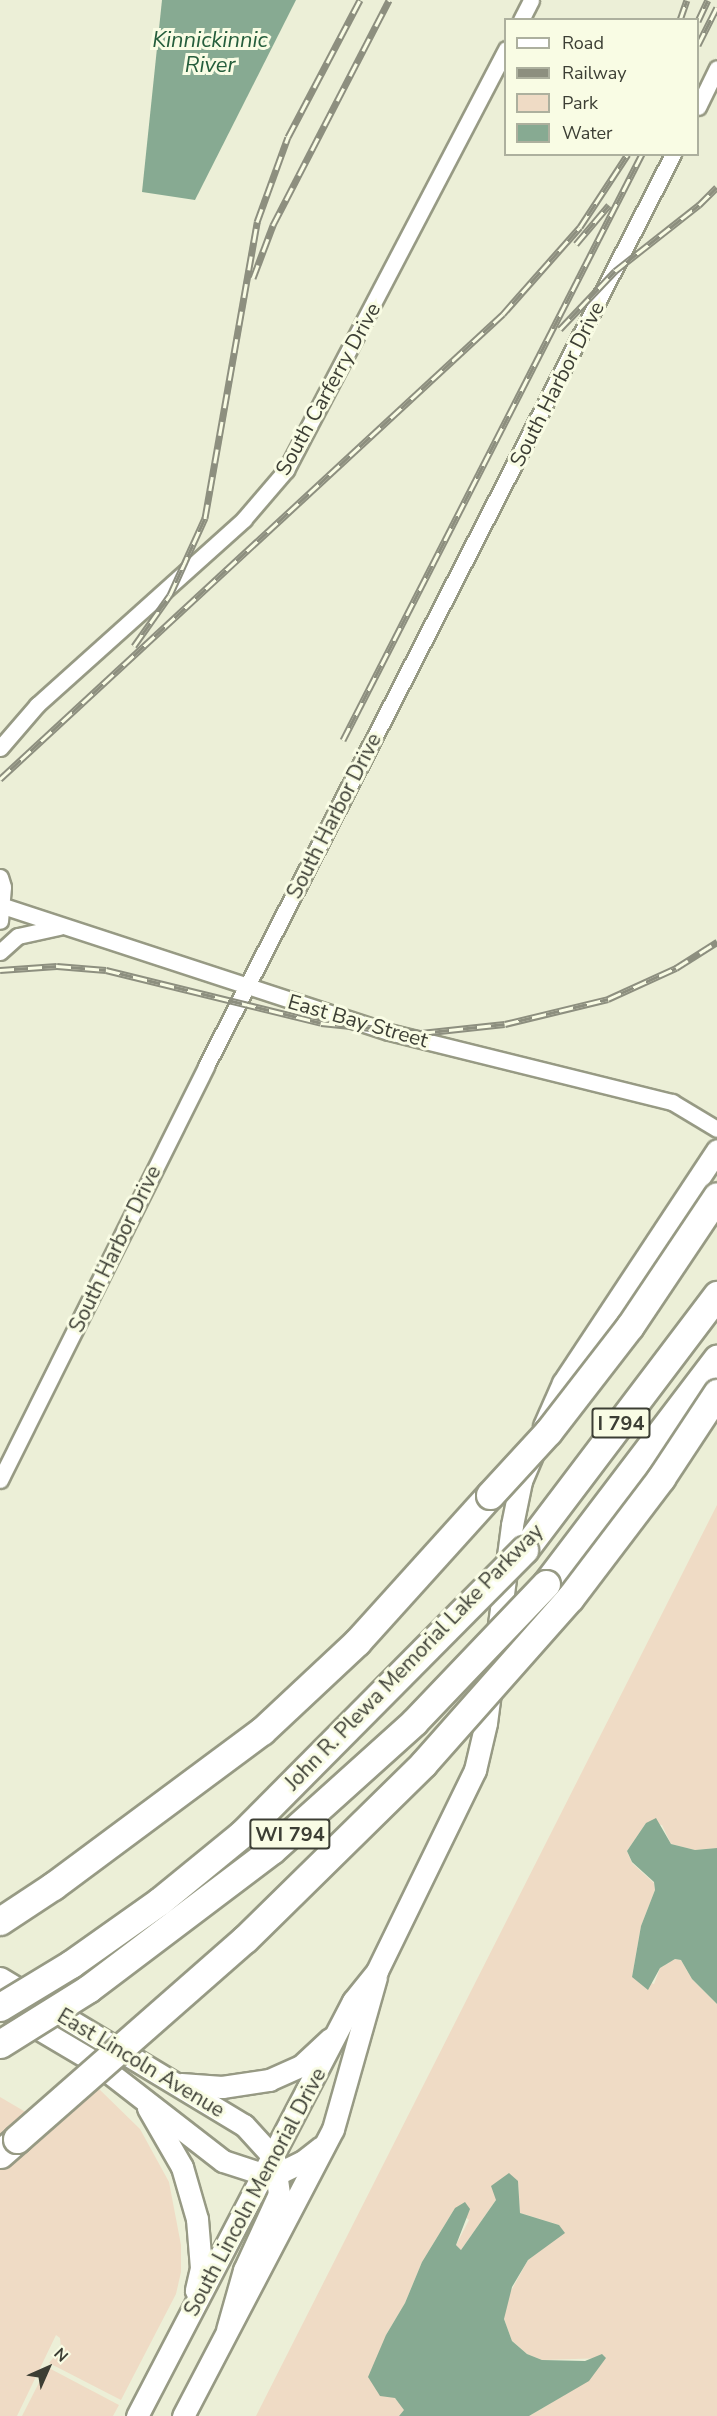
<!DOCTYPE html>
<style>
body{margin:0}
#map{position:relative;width:717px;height:2416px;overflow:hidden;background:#ecefd7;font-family:"Nunito Sans",sans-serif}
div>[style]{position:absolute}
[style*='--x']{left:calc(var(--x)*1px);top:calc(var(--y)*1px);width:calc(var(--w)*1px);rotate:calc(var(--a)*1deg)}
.green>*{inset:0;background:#efdbc5}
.water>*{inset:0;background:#87aa92}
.roads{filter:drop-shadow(2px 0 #979a84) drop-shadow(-2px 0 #979a84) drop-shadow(0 2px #979a84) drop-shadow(0 -2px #979a84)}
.street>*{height:15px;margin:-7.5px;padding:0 7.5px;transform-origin:7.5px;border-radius:7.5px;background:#fff}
.secondary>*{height:21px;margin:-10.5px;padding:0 10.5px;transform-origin:10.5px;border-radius:10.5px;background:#fff}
.highway>*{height:27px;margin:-13.5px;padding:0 13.5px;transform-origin:13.5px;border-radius:13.5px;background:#fff}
.rail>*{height:7px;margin-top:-3.5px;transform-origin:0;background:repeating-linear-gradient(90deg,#f9fce4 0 14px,#8d8f7f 0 28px);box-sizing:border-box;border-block:2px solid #8d8f7f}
.bridges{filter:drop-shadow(2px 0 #979a84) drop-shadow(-2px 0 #979a84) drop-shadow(0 2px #979a84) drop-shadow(0 -2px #979a84)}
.highway-bridge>*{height:27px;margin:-13.5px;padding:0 13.5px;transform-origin:13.5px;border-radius:13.5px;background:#fff}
span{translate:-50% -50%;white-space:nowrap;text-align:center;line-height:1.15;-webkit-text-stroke:6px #f9fce4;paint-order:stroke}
.shield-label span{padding:2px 4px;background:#f9fce4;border:2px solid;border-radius:4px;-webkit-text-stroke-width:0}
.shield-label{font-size:20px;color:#3c3e34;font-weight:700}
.street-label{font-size:21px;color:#3c3e34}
.water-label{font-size:22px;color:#255e3c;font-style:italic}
.legend{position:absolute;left:504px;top:18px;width:195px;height:138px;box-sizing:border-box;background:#f9fce4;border:2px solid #adb09e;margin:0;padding:8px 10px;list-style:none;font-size:18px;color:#3c3e34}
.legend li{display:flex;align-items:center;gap:12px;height:30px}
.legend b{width:30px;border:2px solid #adb09e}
.north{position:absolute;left:18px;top:2338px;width:60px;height:60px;-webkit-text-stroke:4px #f9fce4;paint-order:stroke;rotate:45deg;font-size:16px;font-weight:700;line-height:24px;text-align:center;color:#3c3e34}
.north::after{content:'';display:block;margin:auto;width:21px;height:27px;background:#3c3e34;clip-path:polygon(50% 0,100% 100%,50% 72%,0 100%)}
</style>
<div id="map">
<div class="green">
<i style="clip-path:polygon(717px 1505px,717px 1848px,695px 1850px,671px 1844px,662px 1825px,646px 1823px,627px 1851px,632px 1863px,654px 1883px,655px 1890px,641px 1926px,632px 1977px,654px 1984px,660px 1968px,675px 1959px,681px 1960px,692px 1979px,717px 2004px,717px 2416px,529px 2416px,574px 2389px,606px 2358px,542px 2360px,527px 2354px,512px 2341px,504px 2319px,506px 2300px,528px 2260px,556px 2238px,559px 2225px,520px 2213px,518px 2181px,496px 2200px,461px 2250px,456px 2245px,469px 2220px,455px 2208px,422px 2262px,405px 2303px,386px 2335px,395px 2398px,405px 2410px,399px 2416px,256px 2416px)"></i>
<i style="clip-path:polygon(98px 2088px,140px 2129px,169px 2182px,181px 2245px,181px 2272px,176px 2294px,121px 2400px,49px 2363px,61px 2348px,60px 2338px,56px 2335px,17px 2416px,0 2416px,0 2170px,81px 2098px,82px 2101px)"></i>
<i style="clip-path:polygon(0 2097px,29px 2114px,0 2139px)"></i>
<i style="clip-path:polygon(47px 2367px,119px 2405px,113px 2416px,22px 2416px)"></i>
</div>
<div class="water">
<i style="clip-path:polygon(162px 0,296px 0,195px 200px,142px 192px)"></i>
<i style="clip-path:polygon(656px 1818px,671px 1844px,695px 1850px,717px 1848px,717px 2004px,692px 1979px,681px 1960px,675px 1959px,660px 1968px,648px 1990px,632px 1977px,641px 1926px,655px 1890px,654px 1882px,632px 1862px,627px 1851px,646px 1823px)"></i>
<i style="clip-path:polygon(509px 2173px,518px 2181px,520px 2213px,559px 2225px,565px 2233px,528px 2260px,512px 2287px,504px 2319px,512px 2341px,527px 2354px,542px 2360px,585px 2361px,602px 2354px,606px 2358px,589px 2381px,529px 2416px,399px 2416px,404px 2410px,395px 2398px,380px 2396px,368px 2377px,386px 2335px,405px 2303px,422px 2262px,455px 2208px,465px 2202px,470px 2209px,456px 2245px,461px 2250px,496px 2200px,491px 2186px)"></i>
</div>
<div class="roads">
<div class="street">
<i style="--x:521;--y:20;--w:22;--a:-63"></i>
<i style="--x:698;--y:107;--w:43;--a:-64"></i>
<i style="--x:0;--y:748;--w:57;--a:-49.3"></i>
<i style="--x:37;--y:705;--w:278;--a:-41.9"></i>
<i style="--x:244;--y:519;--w:65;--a:-49.4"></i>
<i style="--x:286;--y:470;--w:475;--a:-62.4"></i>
<i style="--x:0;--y:877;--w:10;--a:73"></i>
<i style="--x:3;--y:887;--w:34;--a:95"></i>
<i style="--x:0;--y:905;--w:409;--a:18.1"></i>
<i style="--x:389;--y:1032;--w:292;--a:13.9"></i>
<i style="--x:672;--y:1102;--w:52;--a:31"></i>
<i style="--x:0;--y:952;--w:24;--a:-42"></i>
<i style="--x:18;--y:936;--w:42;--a:-12.4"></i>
<i style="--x:0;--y:1480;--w:462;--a:-63.5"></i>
<i style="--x:206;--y:1066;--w:1025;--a:-62.88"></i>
</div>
<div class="secondary">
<i style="--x:544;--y:1426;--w:47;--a:-66.2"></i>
<i style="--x:563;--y:1383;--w:279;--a:-56.5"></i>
<i style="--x:0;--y:1978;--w:285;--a:31.1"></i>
<i style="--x:244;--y:2125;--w:45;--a:47.7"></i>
<i style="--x:274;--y:2158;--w:36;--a:82"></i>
<i style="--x:279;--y:2194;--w:84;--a:114.7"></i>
<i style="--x:244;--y:2270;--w:62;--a:105.8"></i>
<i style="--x:0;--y:2006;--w:114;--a:30.6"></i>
<i style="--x:98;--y:2064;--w:158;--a:37.8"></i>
<i style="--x:223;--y:2161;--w:36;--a:18"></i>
<i style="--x:257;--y:2172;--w:22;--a:3"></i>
<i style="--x:279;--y:2173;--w:25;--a:-26"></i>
<i style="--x:302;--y:2162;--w:24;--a:-38"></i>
<i style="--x:181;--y:2084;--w:41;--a:4.2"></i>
<i style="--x:222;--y:2087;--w:48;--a:-8.5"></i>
<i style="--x:269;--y:2080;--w:35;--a:-24"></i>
<i style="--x:301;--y:2066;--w:40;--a:-43"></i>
<i style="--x:148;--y:2108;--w:68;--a:60"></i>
<i style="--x:182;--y:2167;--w:54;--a:73.9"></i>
<i style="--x:197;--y:2219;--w:49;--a:85.3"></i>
<i style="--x:201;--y:2268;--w:23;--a:103"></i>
<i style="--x:137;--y:2416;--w:468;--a:-62.5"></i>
<i style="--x:353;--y:2001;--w:38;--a:-51"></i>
<i style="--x:377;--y:1971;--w:224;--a:-64"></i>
<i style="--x:475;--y:1770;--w:48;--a:-76.8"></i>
<i style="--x:486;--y:1723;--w:200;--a:-82.5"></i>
<i style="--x:512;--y:1525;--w:45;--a:-78.4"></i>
<i style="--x:521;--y:1481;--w:28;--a:-67"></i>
<i style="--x:183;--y:2416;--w:324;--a:-62.4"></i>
<i style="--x:333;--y:2129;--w:158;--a:-74.2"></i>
</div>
<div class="highway">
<i style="--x:524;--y:1550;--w:320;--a:-52.9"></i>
<i style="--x:546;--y:1584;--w:283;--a:-52.8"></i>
<i style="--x:0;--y:1921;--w:64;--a:-33.4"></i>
<i style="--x:53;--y:1886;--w:260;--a:-36.6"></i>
<i style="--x:262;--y:1731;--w:130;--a:-43.1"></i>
<i style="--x:357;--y:1642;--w:198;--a:-47.9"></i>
<i style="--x:0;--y:2154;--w:23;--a:-41"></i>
</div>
</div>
<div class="rail">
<i style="--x:680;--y:20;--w:21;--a:-71"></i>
<i style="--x:698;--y:21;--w:23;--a:-65"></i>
<i style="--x:698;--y:45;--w:42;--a:-63.4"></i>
<i style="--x:576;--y:244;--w:51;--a:-49.8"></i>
<i style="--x:253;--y:278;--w:57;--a:-69.3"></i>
<i style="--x:273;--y:225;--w:253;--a:-62.7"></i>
<i style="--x:560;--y:329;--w:80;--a:-46.5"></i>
<i style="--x:615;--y:271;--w:107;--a:-38.2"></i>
<i style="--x:699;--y:205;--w:25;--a:-45"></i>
<i style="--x:134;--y:646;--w:62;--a:-54.8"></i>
<i style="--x:170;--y:595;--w:85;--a:-65.6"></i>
<i style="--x:205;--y:518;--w:301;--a:-80"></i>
<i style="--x:257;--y:222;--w:90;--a:-70"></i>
<i style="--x:288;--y:137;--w:155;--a:-62.3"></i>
<i style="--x:343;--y:740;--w:658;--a:-62.97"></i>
<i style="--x:0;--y:779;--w:685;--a:-42.75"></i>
<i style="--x:503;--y:314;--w:116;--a:-48.5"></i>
<i style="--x:580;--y:227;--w:87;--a:-56.7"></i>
<i style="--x:0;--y:970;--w:57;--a:-4"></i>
<i style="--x:57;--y:966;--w:49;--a:4.7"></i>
<i style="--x:106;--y:970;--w:221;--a:13.8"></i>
<i style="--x:321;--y:1023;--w:100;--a:5.7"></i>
<i style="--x:421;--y:1033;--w:84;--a:-6.1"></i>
<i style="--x:505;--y:1024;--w:106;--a:-13.6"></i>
<i style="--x:608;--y:999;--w:75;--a:-24.5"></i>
<i style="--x:676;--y:968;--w:49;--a:-32.4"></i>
</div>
<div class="bridges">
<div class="highway-bridge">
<i style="--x:490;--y:1495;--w:86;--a:-47.4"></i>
<i style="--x:548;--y:1432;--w:134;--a:-52.3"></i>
<i style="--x:630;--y:1326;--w:156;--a:-56.2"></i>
<i style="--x:0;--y:2007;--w:83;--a:-31.2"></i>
<i style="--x:71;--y:1964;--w:109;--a:-35.3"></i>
<i style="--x:160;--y:1901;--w:107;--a:-39.3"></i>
<i style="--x:243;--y:1833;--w:399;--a:-45.2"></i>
<i style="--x:0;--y:2044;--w:104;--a:-32"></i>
<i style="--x:88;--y:1989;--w:231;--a:-37.1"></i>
<i style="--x:272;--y:1850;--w:191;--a:-42"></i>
<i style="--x:414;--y:1722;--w:191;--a:-46.3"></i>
<i style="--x:17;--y:2139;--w:303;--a:-41.3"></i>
<i style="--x:245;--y:1939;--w:250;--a:-44.5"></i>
<i style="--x:423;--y:1764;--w:222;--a:-48.5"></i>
<i style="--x:570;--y:1598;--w:151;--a:-52.8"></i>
<i style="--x:661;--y:1478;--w:102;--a:-56.6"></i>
</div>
</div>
<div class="shield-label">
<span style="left:621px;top:1423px">I 794</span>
<span style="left:290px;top:1834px">WI 794</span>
</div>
<div class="street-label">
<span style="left:557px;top:384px;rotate:-63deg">South Harbor Drive</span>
<span style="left:328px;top:389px;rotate:-61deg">South Carferry Drive</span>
<span style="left:334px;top:816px;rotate:-63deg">South Harbor Drive</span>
<span style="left:358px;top:1021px;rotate:16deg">East Bay Street</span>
<span style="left:115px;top:1249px;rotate:-64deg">South Harbor Drive</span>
<span style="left:414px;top:1657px;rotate:-46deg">John R. Plewa Memorial Lake Parkway</span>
<span style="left:141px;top:2063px;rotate:31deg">East Lincoln Avenue</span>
<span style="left:255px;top:2192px;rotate:-62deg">South Lincoln Memorial Drive</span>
</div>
<div class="water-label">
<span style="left:210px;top:53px">Kinnickinnic<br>River</span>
</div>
<ul class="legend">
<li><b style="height:8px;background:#fff"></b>Road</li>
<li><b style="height:8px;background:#8d8f7f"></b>Railway</li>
<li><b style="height:16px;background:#efdbc5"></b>Park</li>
<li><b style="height:16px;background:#87aa92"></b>Water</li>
</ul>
<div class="north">N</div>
</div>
